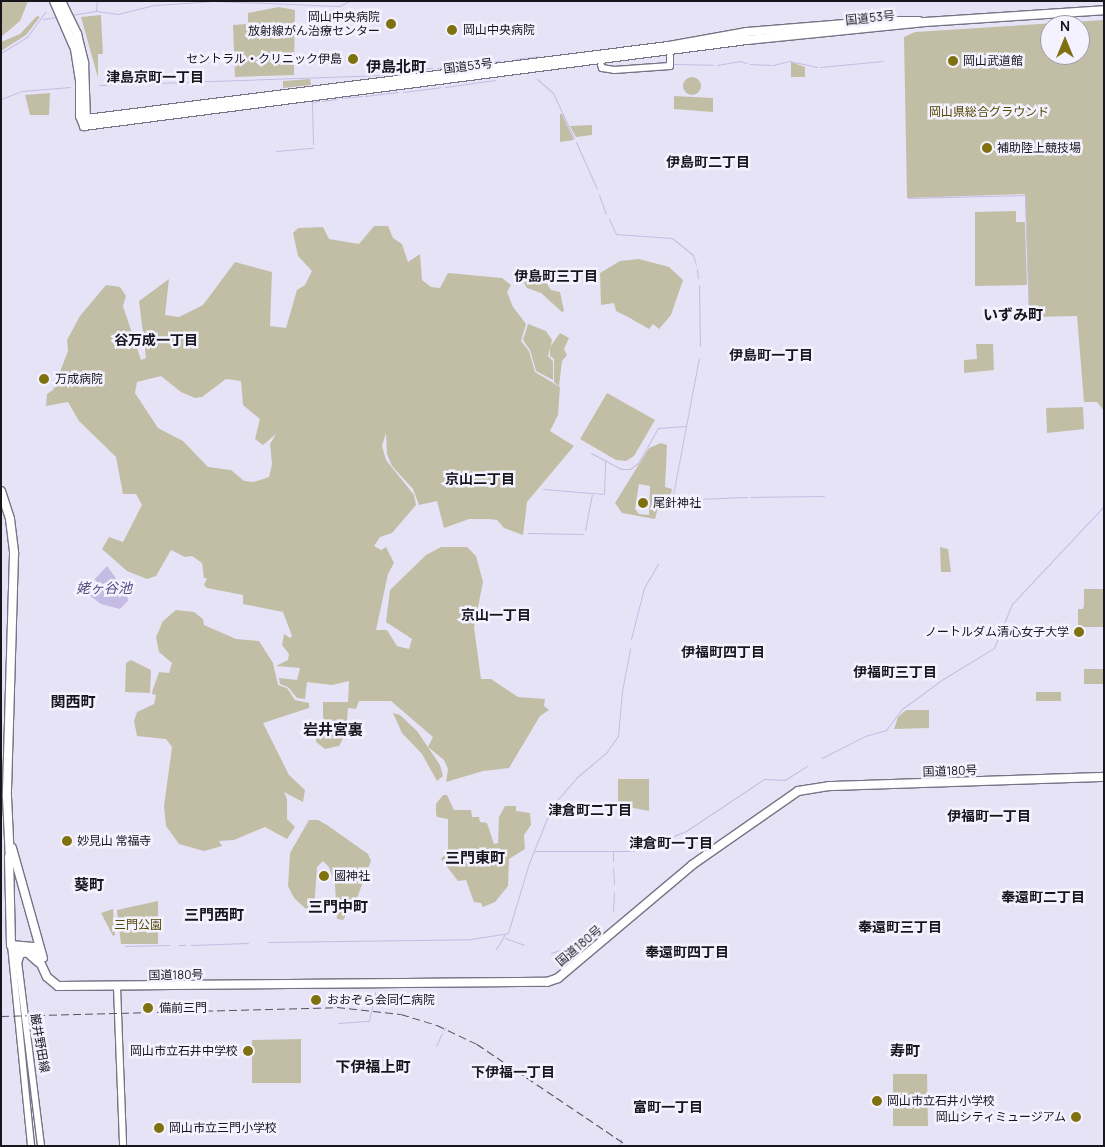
<!DOCTYPE html>
<meta charset="utf-8">
<style>
body{margin:0}
#map{position:relative;width:1105px;height:1147px;overflow:hidden;background:#e7e3f7;font-family:Manrope,"Noto Sans JP",sans-serif}
div>[style]{position:absolute}
[style*='--x']{left:calc(var(--x)*1px);top:calc(var(--y)*1px);width:calc(var(--w)*1px);rotate:calc(var(--a)*1deg)}
.green>*{inset:0;background:#c2bea6}
.round{border-radius:50%}
.water>*{inset:0;background:#c4bce2}
.stream>*{height:1px;margin:-0.5px;padding:0 0.5px;transform-origin:0.5px;border-radius:0.5px;background:#c4bce2}
.roads{filter:drop-shadow(1px 0 #767385) drop-shadow(-1px 0 #767385) drop-shadow(0 1px #767385) drop-shadow(0 -1px #767385)}
.major>*{height:6px;margin:-3px;padding:0 3px;transform-origin:3px;border-radius:3px;background:#fff}
.highway>*{height:8px;margin:-4px;padding:0 4px;transform-origin:4px;border-radius:4px;background:#fff}
.rail>*{height:1px;margin-top:-0.5px;transform-origin:0;background:repeating-linear-gradient(90deg,#56545f 0 8px,transparent 0 12px)}
.dots>*{width:14px;height:14px;translate:-50% -50%;box-sizing:border-box;border:2px solid #f4f2fe;border-radius:50%}
span{translate:-50% -50%;white-space:nowrap;text-align:center;line-height:1.15;-webkit-text-stroke:5px #f4f2fe;paint-order:stroke}
.poi-label{font-size:12px;color:#17161d}
.right{translate:-100% -50%;text-align:right}
.left{translate:0 -50%;text-align:left}
.street-label{font-size:12px;color:#17161d}
.park-label{font-size:12px;color:#534800}
.neighbourhood-label{font-size:14px;color:#17161d;font-weight:700}
.water-label{font-size:14px;color:#594c80;font-style:italic}
.quarter-label{font-size:15px;color:#17161d;font-weight:700}
.frame{position:absolute;inset:0;border:2px solid #17161d;pointer-events:none}
.north{position:absolute;left:1040px;top:15px;width:50px;height:50px;box-sizing:border-box;background:#f4f2fe;border:1px solid #9c9aa4;border-radius:50%;rotate:0deg;font-size:14px;font-weight:700;line-height:20px;text-align:center;color:#17161d}
.north::after{content:'';display:block;margin:auto;width:18px;height:22px;background:#7f7110;clip-path:polygon(50% 0,100% 100%,50% 72%,0 100%)}
</style>
<div id="map">
<div class="green">
<i style="clip-path:polygon(1px 1px,28px 1px,20px 21px,1px 37px)"></i>
<i style="clip-path:polygon(279px 7px,295px 10px,294px 75px,235px 77px,233px 25px,248px 24px,248px 13px)"></i>
<i style="clip-path:polygon(101px 15px,103px 54px,98px 54px,98px 78px,81px 17px)"></i>
<i style="clip-path:polygon(37px 16px,40px 17px,26px 35px,1px 51px,1px 42px,20px 34px)"></i>
<i style="clip-path:polygon(evenodd,1104px 20px,1104px 411px,1097px 402px,1084px 402px,1077px 316px,1029px 317px,1025px 194px,907px 198px,904px 37px,915px 32px,1104px 20px,1050px 25px,1080px 25px,1080px 55px,1050px 55px,1050px 25px)"></i>
<i style="clip-path:polygon(791px 62px,805px 67px,805px 77px,791px 77px)"></i>
<i class="round" style="left:683px;top:77px;width:18px;height:18px"></i>
<i style="clip-path:polygon(310px 79px,311px 85px,283px 88px,283px 81px)"></i>
<i style="clip-path:polygon(50px 93px,49px 115px,30px 115px,25px 95px)"></i>
<i style="clip-path:polygon(674px 96px,713px 98px,713px 112px,674px 109px)"></i>
<i style="clip-path:polygon(560px 114px,562px 114px,574px 140px,560px 142px)"></i>
<i style="clip-path:polygon(592px 125px,592px 135px,576px 137px,570px 126px)"></i>
<i style="clip-path:polygon(1016px 211px,1016px 222px,1025px 222px,1027px 285px,975px 286px,975px 212px)"></i>
<i style="clip-path:polygon(evenodd,374px 226px,388px 226px,393px 238px,402px 244px,408px 262px,420px 254px,422px 280px,431px 287px,440px 288px,448px 273px,502px 278px,511px 285px,507px 292px,513px 307px,526px 324px,521px 341px,529px 351px,535px 372px,560px 387px,558px 415px,550px 431px,574px 446px,527px 502px,523px 535px,504px 528px,497px 520px,488px 519px,469px 519px,444px 528px,437px 501px,419px 505px,413px 489px,392px 466px,387px 454px,386px 433px,382px 446px,386px 460px,414px 495px,416px 505px,392px 533px,380px 537px,374px 546px,381px 550px,386px 547px,394px 563px,388px 574px,376px 630px,387px 630px,397px 646px,409px 649px,412px 639px,386px 622px,390px 590px,426px 555px,441px 547px,467px 547px,476px 556px,483px 582px,474px 627px,481px 679px,491px 679px,518px 697px,545px 699px,544px 706px,549px 710px,540px 716px,509px 768px,483px 771px,446px 782px,448px 769px,444px 760px,428px 747px,433px 737px,391px 701px,359px 701px,356px 709px,348px 708px,346px 733px,339px 746px,325px 749px,316px 742px,316px 734px,327px 726px,323px 717px,323px 702px,348px 702px,349px 681px,332px 685px,307px 682px,305px 699px,297px 698px,288px 687px,280px 684px,279px 678px,297px 680px,300px 668px,276px 666px,288px 660px,289px 654px,282px 645px,284px 634px,290px 638px,292px 636px,283px 612px,243px 604px,243px 595px,207px 588px,204px 585px,207px 578px,204px 578px,202px 563px,192px 556px,185px 557px,171px 550px,156px 576px,147px 579px,127px 571px,102px 549px,109px 537px,123px 542px,142px 505px,136px 494px,123px 494px,116px 457px,79px 421px,68px 402px,46px 406px,47px 394px,53px 390px,68px 351px,67px 340px,80px 316px,106px 285px,120px 287px,126px 296px,123px 306px,141px 360px,146px 358px,139px 301px,169px 279px,165px 315px,179px 317px,203px 305px,235px 262px,272px 272px,270px 326px,286px 328px,297px 290px,305px 285px,312px 271px,298px 256px,293px 233px,298px 228px,323px 227px,329px 239px,359px 244px,374px 226px,161px 376px,181px 392px,195px 398px,202px 397px,226px 379px,241px 381px,243px 405px,260px 419px,255px 439px,263px 445px,276px 434px,270px 444px,272px 464px,269px 477px,254px 482px,244px 481px,231px 470px,208px 467px,183px 441px,158px 428px,135px 393px,137px 382px,161px 376px)"></i>
<i style="clip-path:polygon(639px 259px,669px 267px,683px 280px,671px 315px,659px 329px,653px 324px,649px 329px,628px 317px,616px 311px,614px 303px,601px 305px,600px 273px,620px 261px)"></i>
<i style="clip-path:polygon(531px 278px,544px 279px,551px 290px,560px 292px,564px 311px,562px 312px,541px 293px,527px 288px,524px 283px)"></i>
<i style="clip-path:polygon(528px 324px,546px 331px,552px 340px,548px 356px,553px 361px,553px 380px,536px 371px,530px 350px,523px 340px)"></i>
<i style="clip-path:polygon(560px 333px,569px 338px,564px 349px,567px 355px,562px 361px,559px 386px,554px 382px,554px 359px,550px 356px,550px 347px)"></i>
<i style="clip-path:polygon(976px 344px,993px 344px,994px 370px,964px 373px,964px 360px,977px 359px)"></i>
<i style="clip-path:polygon(607px 393px,655px 420px,634px 456px,626px 461px,616px 460px,580px 439px)"></i>
<i style="clip-path:polygon(1083px 407px,1084px 429px,1047px 433px,1046px 408px)"></i>
<i style="clip-path:polygon(evenodd,661px 443px,667px 445px,665px 487px,672px 489px,671px 494px,661px 497px,655px 519px,622px 513px,615px 503px,649px 448px,661px 443px,639px 484px,650px 486px,649px 515px,639px 514px,635px 509px,639px 484px)"></i>
<i style="clip-path:polygon(940px 547px,948px 549px,951px 572px,941px 572px)"></i>
<i style="clip-path:polygon(1084px 589px,1104px 589px,1104px 627px,1078px 627px,1078px 609px,1083px 609px,1084px 605px)"></i>
<i style="clip-path:polygon(176px 610px,194px 612px,203px 619px,204px 625px,236px 639px,259px 641px,273px 663px,278px 685px,287px 688px,295px 700px,309px 703px,309px 708px,263px 723px,289px 775px,305px 790px,303px 802px,284px 792px,287px 799px,287px 819px,295px 827px,287px 839px,265px 827px,234px 840px,219px 841px,222px 846px,204px 851px,179px 844px,166px 826px,164px 806px,172px 747px,166px 739px,137px 736px,134px 721px,137px 712px,154px 704px,156px 695px,152px 694px,153px 689px,159px 672px,169px 673px,172px 663px,159px 652px,156px 637px,163px 621px)"></i>
<i style="clip-path:polygon(131px 660px,151px 670px,150px 693px,125px 692px,126px 663px)"></i>
<i style="clip-path:polygon(1084px 669px,1104px 669px,1104px 684px,1084px 684px)"></i>
<i style="clip-path:polygon(1036px 692px,1061px 692px,1061px 701px,1036px 701px)"></i>
<i style="clip-path:polygon(906px 710px,929px 710px,929px 728px,894px 729px,898px 717px)"></i>
<i style="clip-path:polygon(393px 713px,400px 715px,417px 731px,440px 765px,443px 776px,437px 781px,422px 754px,402px 733px)"></i>
<i style="clip-path:polygon(618px 779px,649px 779px,649px 811px,618px 805px)"></i>
<i style="clip-path:polygon(443px 795px,447px 795px,454px 810px,471px 810px,472px 817px,479px 817px,480px 822px,487px 823px,494px 844px,498px 843px,499px 817px,505px 806px,516px 806px,516px 811px,530px 813px,531px 825px,524px 835px,525px 849px,509px 859px,508px 886px,495px 902px,483px 907px,481px 903px,474px 902px,466px 880px,458px 881px,441px 859px,448px 851px,448px 819px,437px 817px,436px 814px,436px 804px)"></i>
<i style="clip-path:polygon(309px 820px,318px 820px,327px 825px,368px 854px,371px 861px,357px 898px,343px 920px,337px 919px,335px 885px,329px 867px,323px 861px,317px 867px,314px 910px,306px 909px,294px 898px,288px 886px,290px 853px)"></i>
<i style="clip-path:polygon(158px 901px,158px 944px,121px 944px,117px 910px)"></i>
<i style="clip-path:polygon(113px 909px,115px 935px,113px 936px,101px 913px)"></i>
<i style="clip-path:polygon(301px 1039px,301px 1083px,252px 1083px,252px 1040px)"></i>
<i style="clip-path:polygon(893px 1074px,927px 1074px,928px 1126px,893px 1126px)"></i>
</div>
<div class="water">
<i style="clip-path:polygon(107px 566px,127px 593px,128px 601px,120px 609px,101px 604px,84px 591px)"></i>
</div>
<div class="stream">
<i style="--x:477;--y:1;--w:1;--a:0"></i>
<i style="--x:96;--y:10;--w:9;--a:-84"></i>
<i style="--x:71;--y:15;--w:25;--a:-9"></i>
<i style="--x:96;--y:11;--w:22;--a:8"></i>
<i style="--x:118;--y:14;--w:38;--a:-14"></i>
<i style="--x:155;--y:5;--w:59;--a:-3.9"></i>
<i style="--x:214;--y:1;--w:126;--a:2.3"></i>
<i style="--x:340;--y:6;--w:10;--a:-29"></i>
<i style="--x:43;--y:19;--w:14;--a:-8"></i>
<i style="--x:1;--y:53;--w:31;--a:-32"></i>
<i style="--x:27;--y:37;--w:31;--a:-54"></i>
<i style="--x:515;--y:59;--w:23;--a:-7"></i>
<i style="--x:674;--y:64;--w:39;--a:1"></i>
<i style="--x:750;--y:64;--w:21;--a:3"></i>
<i style="--x:717;--y:65;--w:22;--a:-10"></i>
<i style="--x:739;--y:61;--w:8;--a:14"></i>
<i style="--x:773;--y:65;--w:16;--a:-14"></i>
<i style="--x:789;--y:61;--w:29;--a:12"></i>
<i style="--x:820;--y:67;--w:63;--a:-5.4"></i>
<i style="--x:437;--y:68;--w:63;--a:-6.3"></i>
<i style="--x:414;--y:70;--w:18;--a:-6"></i>
<i style="--x:387;--y:71;--w:21;--a:0"></i>
<i style="--x:537;--y:79;--w:21;--a:41"></i>
<i style="--x:553;--y:93;--w:50;--a:65"></i>
<i style="--x:99;--y:85;--w:285;--a:-2"></i>
<i style="--x:445;--y:87;--w:51;--a:-7.8"></i>
<i style="--x:403;--y:92;--w:38;--a:-7"></i>
<i style="--x:365;--y:96;--w:33;--a:-7"></i>
<i style="--x:342;--y:98;--w:20;--a:-6"></i>
<i style="--x:1;--y:99;--w:22;--a:-21"></i>
<i style="--x:22;--y:91;--w:48;--a:-4.8"></i>
<i style="--x:322;--y:101;--w:15;--a:-8"></i>
<i style="--x:576;--y:142;--w:51;--a:65.9"></i>
<i style="--x:313;--y:144;--w:42;--a:-91.4"></i>
<i style="--x:312;--y:102;--w:7;--a:-8"></i>
<i style="--x:276;--y:151;--w:37;--a:-5"></i>
<i style="--x:599;--y:195;--w:20;--a:70"></i>
<i style="--x:908;--y:198;--w:117;--a:-1.5"></i>
<i style="--x:1025;--y:195;--w:122;--a:88.1"></i>
<i style="--x:609;--y:219;--w:17;--a:65"></i>
<i style="--x:616;--y:234;--w:56;--a:4.1"></i>
<i style="--x:672;--y:238;--w:27;--a:39"></i>
<i style="--x:693;--y:255;--w:10;--a:73"></i>
<i style="--x:697;--y:269;--w:9;--a:84"></i>
<i style="--x:699;--y:285;--w:61;--a:89.1"></i>
<i style="--x:591;--y:453;--w:34;--a:28"></i>
<i style="--x:621;--y:469;--w:9;--a:0"></i>
<i style="--x:630;--y:469;--w:10;--a:-37"></i>
<i style="--x:638;--y:463;--w:40;--a:-60.3"></i>
<i style="--x:658;--y:428;--w:27;--a:-4"></i>
<i style="--x:543;--y:489;--w:61;--a:4.7"></i>
<i style="--x:604;--y:494;--w:33;--a:-88"></i>
<i style="--x:673;--y:495;--w:139;--a:-79.3"></i>
<i style="--x:751;--y:497;--w:73;--a:-0.8"></i>
<i style="--x:696;--y:499;--w:51;--a:-2.2"></i>
<i style="--x:664;--y:501;--w:27;--a:-4"></i>
<i style="--x:585;--y:530;--w:36;--a:-79"></i>
<i style="--x:528;--y:533;--w:55;--a:1"></i>
<i style="--x:631;--y:639;--w:53;--a:-75.7"></i>
<i style="--x:644;--y:588;--w:28;--a:-60"></i>
<i style="--x:822;--y:758;--w:48;--a:-27.1"></i>
<i style="--x:865;--y:736;--w:22;--a:-16"></i>
<i style="--x:886;--y:730;--w:26;--a:-53"></i>
<i style="--x:902;--y:709;--w:51;--a:-36.2"></i>
<i style="--x:943;--y:679;--w:60;--a:-31.3"></i>
<i style="--x:994;--y:648;--w:48;--a:-67.8"></i>
<i style="--x:1012;--y:604;--w:134;--a:-46.8"></i>
<i style="--x:535;--y:851;--w:100;--a:0"></i>
<i style="--x:635;--y:851;--w:55;--a:-21.4"></i>
<i style="--x:686;--y:831;--w:94;--a:-33.7"></i>
<i style="--x:764;--y:779;--w:21;--a:3"></i>
<i style="--x:785;--y:780;--w:27;--a:-33"></i>
<i style="--x:613;--y:852;--w:9;--a:90"></i>
<i style="--x:613;--y:868;--w:16;--a:86"></i>
<i style="--x:613;--y:911;--w:19;--a:-87"></i>
<i style="--x:505;--y:938;--w:20;--a:20"></i>
<i style="--x:268;--y:942;--w:203;--a:-0.8"></i>
<i style="--x:471;--y:939;--w:37;--a:-9"></i>
<i style="--x:508;--y:933;--w:73;--a:-73.3"></i>
<i style="--x:529;--y:863;--w:61;--a:-68"></i>
<i style="--x:552;--y:806;--w:37;--a:-49"></i>
<i style="--x:576;--y:778;--w:39;--a:-40"></i>
<i style="--x:606;--y:753;--w:21;--a:-55"></i>
<i style="--x:618;--y:736;--w:45;--a:-84.9"></i>
<i style="--x:622;--y:691;--w:43;--a:-79.2"></i>
<i style="--x:179;--y:945;--w:6;--a:0"></i>
<i style="--x:191;--y:945;--w:57;--a:-2"></i>
<i style="--x:125;--y:946;--w:44;--a:-1.3"></i>
<i style="--x:496;--y:949;--w:17;--a:-59"></i>
<i style="--x:551;--y:953;--w:33;--a:-18"></i>
<i style="--x:338;--y:1023;--w:31;--a:-4"></i>
<i style="--x:369;--y:1021;--w:30;--a:-78"></i>
<i style="--x:444;--y:1030;--w:4;--a:-63"></i>
<i style="--x:436;--y:1046;--w:14;--a:-65"></i>
<i style="--x:620;--y:1144;--w:5;--a:-79"></i>
</div>
<div class="roads">
<div class="major">
<i style="--x:601;--y:65;--w:3;--a:72"></i>
<i style="--x:602;--y:68;--w:12;--a:9"></i>
<i style="--x:614;--y:70;--w:56;--a:-4.1"></i>
<i style="--x:670;--y:66;--w:10;--a:-90"></i>
<i style="--x:11;--y:945;--w:202;--a:84.3"></i>
<i style="--x:16;--y:945;--w:203;--a:82.9"></i>
<i style="--x:117;--y:987;--w:159;--a:87.8"></i>
</div>
<div class="highway">
<i style="--x:54;--y:1;--w:52;--a:66.4"></i>
<i style="--x:75;--y:49;--w:32;--a:81"></i>
<i style="--x:80;--y:81;--w:35;--a:90"></i>
<i style="--x:80;--y:116;--w:11;--a:68"></i>
<i style="--x:84;--y:126;--w:669;--a:-7.39"></i>
<i style="--x:747;--y:40;--w:179;--a:-5.8"></i>
<i style="--x:925;--y:22;--w:179;--a:-3.8"></i>
<i style="--x:61;--y:1;--w:37;--a:64"></i>
<i style="--x:77;--y:34;--w:30;--a:76"></i>
<i style="--x:84;--y:63;--w:56;--a:88"></i>
<i style="--x:86;--y:119;--w:588;--a:-7.14"></i>
<i style="--x:669;--y:46;--w:79;--a:-10.2"></i>
<i style="--x:747;--y:32;--w:135;--a:-4.7"></i>
<i style="--x:882;--y:21;--w:37;--a:0"></i>
<i style="--x:1;--y:491;--w:29;--a:72"></i>
<i style="--x:10;--y:519;--w:35;--a:83"></i>
<i style="--x:14;--y:554;--w:243;--a:91.7"></i>
<i style="--x:7;--y:797;--w:63;--a:87.3"></i>
<i style="--x:12;--y:848;--w:114;--a:74.3"></i>
<i style="--x:9;--y:857;--w:88;--a:88.7"></i>
<i style="--x:11;--y:945;--w:22;--a:5"></i>
<i style="--x:33;--y:947;--w:33;--a:65"></i>
<i style="--x:47;--y:977;--w:14;--a:39"></i>
<i style="--x:58;--y:986;--w:489;--a:-0.5"></i>
<i style="--x:547;--y:982;--w:12;--a:-20"></i>
<i style="--x:558;--y:978;--w:175;--a:-40.1"></i>
<i style="--x:692;--y:865;--w:129;--a:-34.9"></i>
<i style="--x:798;--y:791;--w:31;--a:-9"></i>
<i style="--x:829;--y:786;--w:275;--a:-1.9"></i>
<i style="--x:18;--y:960;--w:6;--a:-72"></i>
<i style="--x:20;--y:954;--w:7;--a:-16"></i>
<i style="--x:27;--y:952;--w:15;--a:42"></i>
</div>
</div>
<div class="rail">
<i style="--x:1;--y:1016;--w:336;--a:-1.5"></i>
<i style="--x:337;--y:1007;--w:64;--a:6.2"></i>
<i style="--x:401;--y:1014;--w:38;--a:17"></i>
<i style="--x:437;--y:1025;--w:44;--a:25.4"></i>
<i style="--x:477;--y:1044;--w:182;--a:34"></i>
</div>
<div class="dots">
<i style="left:391px;top:24px;background:#7f7110"></i>
<i style="left:452px;top:30px;background:#7f7110"></i>
<i style="left:353px;top:59px;background:#7f7110"></i>
<i style="left:953px;top:61px;background:#7f7110"></i>
<i style="left:987px;top:148px;background:#7f7110"></i>
<i style="left:44px;top:379px;background:#7f7110"></i>
<i style="left:643px;top:503px;background:#7f7110"></i>
<i style="left:1079px;top:632px;background:#7f7110"></i>
<i style="left:67px;top:841px;background:#7f7110"></i>
<i style="left:324px;top:876px;background:#7f7110"></i>
<i style="left:316px;top:1000px;background:#7f7110"></i>
<i style="left:148px;top:1008px;background:#7f7110"></i>
<i style="left:248px;top:1051px;background:#7f7110"></i>
<i style="left:877px;top:1101px;background:#7f7110"></i>
<i style="left:1076px;top:1117px;background:#7f7110"></i>
<i style="left:159px;top:1128px;background:#7f7110"></i>
</div>
<div class="poi-label">
<span class="right" style="left:380px;top:24px">岡山中央病院<br>放射線がん治療センター</span>
<span class="left" style="left:463px;top:30px">岡山中央病院</span>
<span class="right" style="left:342px;top:59px">セントラル・クリニック伊島</span>
<span class="left" style="left:963px;top:61px">岡山武道館</span>
<span class="left" style="left:997px;top:148px">補助陸上競技場</span>
<span class="left" style="left:55px;top:379px">万成病院</span>
<span class="left" style="left:653px;top:503px">尾針神社</span>
<span class="right" style="left:1069px;top:632px">ノートルダム清心女子大学</span>
<span class="left" style="left:77px;top:841px">妙見山 常福寺</span>
<span class="left" style="left:334px;top:876px">國神社</span>
<span class="left" style="left:327px;top:1000px">おおぞら会同仁病院</span>
<span class="left" style="left:159px;top:1008px">備前三門</span>
<span class="right" style="left:238px;top:1051px">岡山市立石井中学校</span>
<span class="left" style="left:887px;top:1101px">岡山市立石井小学校</span>
<span class="right" style="left:1066px;top:1117px">岡山シティミュージアム</span>
<span class="left" style="left:169px;top:1128px">岡山市立三門小学校</span>
</div>
<div class="street-label">
<span style="left:870px;top:18px;rotate:-6deg">国道53号</span>
<span style="left:468px;top:66px;rotate:-7deg">国道53号</span>
<span style="left:950px;top:771px;rotate:-2deg">国道180号</span>
<span style="left:579px;top:946px;rotate:-40deg">国道180号</span>
<span style="left:176px;top:975px;rotate:-1deg">国道180号</span>
<span style="left:40px;top:1043px;rotate:80deg">巌井野田線</span>
</div>
<div class="park-label">
<span style="left:989px;top:112px">岡山県総合グラウンド</span>
<span style="left:138px;top:925px">三門公園</span>
</div>
<div class="neighbourhood-label">
<span style="left:155px;top:77px">津島京町一丁目</span>
<span style="left:708px;top:162px">伊島町二丁目</span>
<span style="left:556px;top:276px">伊島町三丁目</span>
<span style="left:156px;top:340px">谷万成一丁目</span>
<span style="left:771px;top:355px">伊島町一丁目</span>
<span style="left:480px;top:479px">京山二丁目</span>
<span style="left:496px;top:615px">京山一丁目</span>
<span style="left:723px;top:652px">伊福町四丁目</span>
<span style="left:895px;top:672px">伊福町三丁目</span>
<span style="left:590px;top:810px">津倉町二丁目</span>
<span style="left:989px;top:816px">伊福町一丁目</span>
<span style="left:671px;top:843px">津倉町一丁目</span>
<span style="left:1043px;top:897px">奉還町二丁目</span>
<span style="left:900px;top:927px">奉還町三丁目</span>
<span style="left:687px;top:952px">奉還町四丁目</span>
<span style="left:513px;top:1072px">下伊福一丁目</span>
<span style="left:668px;top:1107px">富町一丁目</span>
</div>
<div class="water-label">
<span style="left:104px;top:588px">姥ヶ谷池</span>
</div>
<div class="quarter-label">
<span style="left:396px;top:67px">伊島北町</span>
<span style="left:1013px;top:315px">いずみ町</span>
<span style="left:73px;top:702px">関西町</span>
<span style="left:333px;top:730px">岩井宮裏</span>
<span style="left:475px;top:858px">三門東町</span>
<span style="left:89px;top:885px">葵町</span>
<span style="left:338px;top:907px">三門中町</span>
<span style="left:214px;top:915px">三門西町</span>
<span style="left:905px;top:1051px">寿町</span>
<span style="left:373px;top:1067px">下伊福上町</span>
</div>
<div class="frame"></div>
<div class="north">N</div>
</div>
